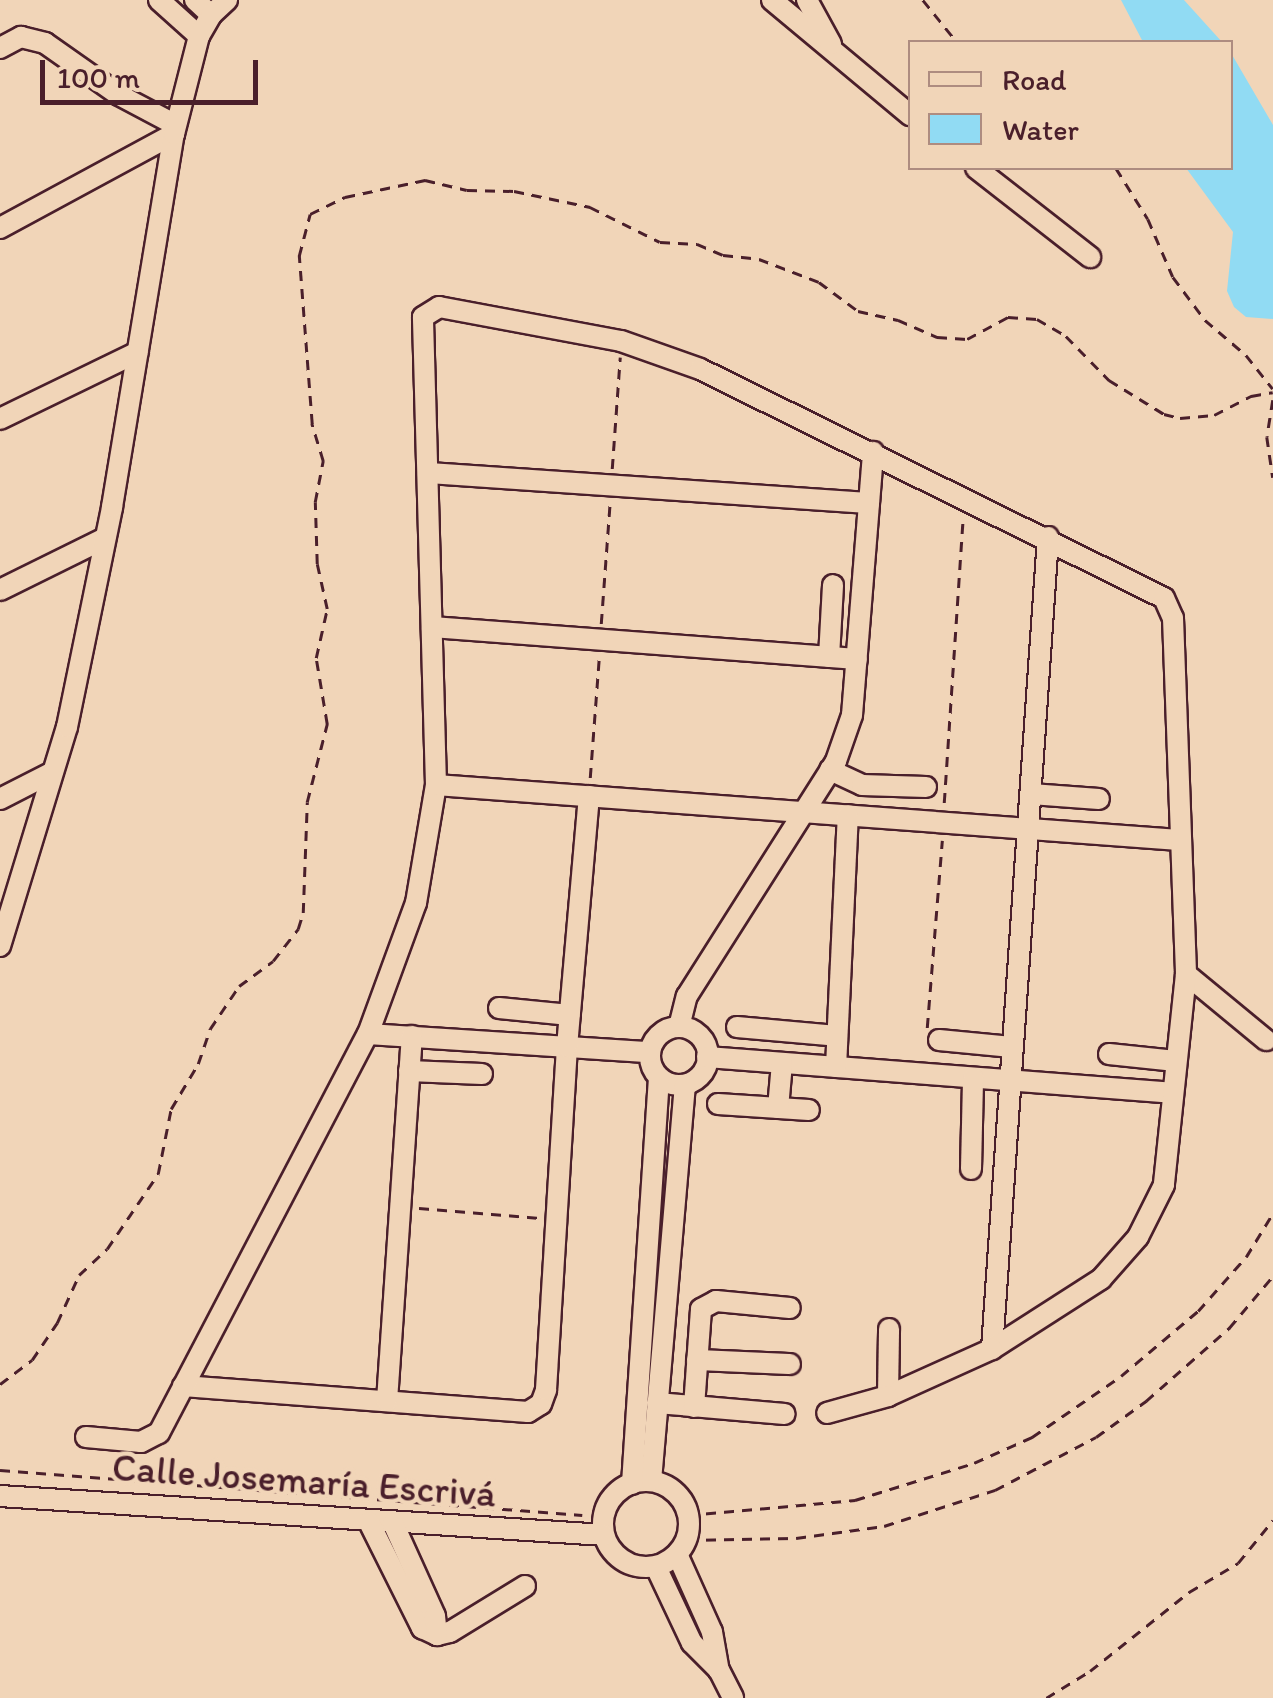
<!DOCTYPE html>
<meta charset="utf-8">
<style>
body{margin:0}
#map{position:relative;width:1273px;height:1698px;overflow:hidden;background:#f1d5b8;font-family:Itim,sans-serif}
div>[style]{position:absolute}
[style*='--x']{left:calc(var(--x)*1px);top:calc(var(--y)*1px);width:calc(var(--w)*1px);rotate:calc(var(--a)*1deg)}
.water>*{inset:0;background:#91dbf3}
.path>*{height:2.5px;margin-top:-1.25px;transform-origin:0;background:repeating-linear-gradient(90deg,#4a1f2b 0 10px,transparent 0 18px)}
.roads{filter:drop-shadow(2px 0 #4a1f2b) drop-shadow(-2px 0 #4a1f2b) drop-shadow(0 2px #4a1f2b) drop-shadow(0 -2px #4a1f2b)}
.minor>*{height:20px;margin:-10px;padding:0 10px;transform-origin:10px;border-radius:10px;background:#f1d5b8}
.minor>.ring{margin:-10px;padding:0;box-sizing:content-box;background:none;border:20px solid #f1d5b8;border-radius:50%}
span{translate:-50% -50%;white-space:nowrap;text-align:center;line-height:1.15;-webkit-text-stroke:9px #f1d5b8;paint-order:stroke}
.street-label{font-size:38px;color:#4a1f2b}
.legend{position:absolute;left:908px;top:40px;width:325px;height:130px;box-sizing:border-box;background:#f1d5b8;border:2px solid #ae8c80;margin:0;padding:12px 18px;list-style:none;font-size:30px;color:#4a1f2b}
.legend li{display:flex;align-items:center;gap:20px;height:50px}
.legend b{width:50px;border:2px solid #ae8c80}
.scale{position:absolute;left:40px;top:60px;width:218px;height:45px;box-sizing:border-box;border:5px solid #4a1f2b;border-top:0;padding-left:12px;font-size:30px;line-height:35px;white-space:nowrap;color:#4a1f2b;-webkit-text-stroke:8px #f1d5b8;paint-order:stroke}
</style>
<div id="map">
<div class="water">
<i style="clip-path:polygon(1121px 0,1184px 0,1222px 42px,1143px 42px)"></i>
<i style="clip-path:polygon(1231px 53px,1273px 125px,1273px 319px,1246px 317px,1234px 307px,1227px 291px,1233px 232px,1186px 168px,1230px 168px)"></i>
</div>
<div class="path">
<i style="--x:923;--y:0;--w:54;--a:51"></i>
<i style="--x:1116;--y:168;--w:60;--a:57.9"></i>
<i style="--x:1148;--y:219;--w:63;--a:66.7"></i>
<i style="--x:1173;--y:277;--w:54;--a:53.3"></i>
<i style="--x:1205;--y:320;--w:54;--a:40.5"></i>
<i style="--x:1246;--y:355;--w:43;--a:51.5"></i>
<i style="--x:1273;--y:400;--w:37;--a:99"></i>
<i style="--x:1267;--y:437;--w:41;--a:81.7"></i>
<i style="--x:612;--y:469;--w:112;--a:-85.9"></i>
<i style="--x:601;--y:624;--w:122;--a:-85.8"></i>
<i style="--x:590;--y:778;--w:121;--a:-85.7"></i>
<i style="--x:944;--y:803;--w:287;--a:-86.2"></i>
<i style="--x:927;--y:1028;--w:188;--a:-85.4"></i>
<i style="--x:419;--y:1208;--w:121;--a:4.7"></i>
<i style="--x:0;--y:1384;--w:40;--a:-37"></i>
<i style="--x:32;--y:1360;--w:45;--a:-56"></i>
<i style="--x:57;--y:1323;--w:53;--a:-65.4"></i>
<i style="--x:79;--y:1275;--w:38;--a:-43"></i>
<i style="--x:107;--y:1249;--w:91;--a:-55.8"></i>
<i style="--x:158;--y:1174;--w:66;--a:-78.7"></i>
<i style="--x:171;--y:1109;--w:52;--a:-59"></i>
<i style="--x:198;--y:1064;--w:37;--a:-71"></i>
<i style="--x:210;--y:1029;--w:52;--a:-56"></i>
<i style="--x:239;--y:986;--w:42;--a:-36.3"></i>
<i style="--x:273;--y:961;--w:41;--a:-52"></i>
<i style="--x:298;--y:929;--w:17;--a:-73"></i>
<i style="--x:303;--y:913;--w:111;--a:-87.9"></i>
<i style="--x:307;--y:802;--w:81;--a:-75.6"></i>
<i style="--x:327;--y:724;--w:67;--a:-99.5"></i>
<i style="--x:316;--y:658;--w:50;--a:-77.3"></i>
<i style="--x:327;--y:609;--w:46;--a:-102.5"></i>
<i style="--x:317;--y:564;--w:62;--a:-91.8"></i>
<i style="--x:315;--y:502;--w:42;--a:-79"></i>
<i style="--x:323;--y:461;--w:39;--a:-107"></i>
<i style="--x:312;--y:424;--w:169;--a:-94.4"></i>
<i style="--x:299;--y:256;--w:43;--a:-75.3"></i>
<i style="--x:310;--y:214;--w:39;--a:-26"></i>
<i style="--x:345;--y:197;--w:82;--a:-12"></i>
<i style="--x:425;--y:180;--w:43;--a:13.4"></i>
<i style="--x:467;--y:190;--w:47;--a:1.2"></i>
<i style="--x:514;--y:191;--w:78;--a:11.9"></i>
<i style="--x:590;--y:207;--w:78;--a:26.6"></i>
<i style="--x:660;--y:242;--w:37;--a:3"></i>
<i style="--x:697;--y:244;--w:28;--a:23"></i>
<i style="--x:723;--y:255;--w:36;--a:6"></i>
<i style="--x:759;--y:259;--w:64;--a:21"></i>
<i style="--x:819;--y:282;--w:49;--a:36.6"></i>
<i style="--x:858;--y:311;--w:41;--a:12.7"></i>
<i style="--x:898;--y:320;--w:43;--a:23.6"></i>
<i style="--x:937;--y:337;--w:30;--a:4"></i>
<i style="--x:967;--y:339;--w:47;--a:-28.2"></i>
<i style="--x:1008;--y:317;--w:29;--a:4"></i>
<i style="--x:1037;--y:319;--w:34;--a:30"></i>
<i style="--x:1066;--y:336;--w:62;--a:45.7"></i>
<i style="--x:1109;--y:380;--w:65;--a:31.7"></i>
<i style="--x:1164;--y:414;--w:16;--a:14"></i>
<i style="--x:1180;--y:418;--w:34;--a:-5"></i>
<i style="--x:1214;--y:415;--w:42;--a:-27.2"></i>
<i style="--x:1251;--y:396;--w:22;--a:-10"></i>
<i style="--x:0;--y:1470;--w:584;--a:4.42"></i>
<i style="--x:688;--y:1515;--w:168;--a:-5.1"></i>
<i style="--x:855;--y:1500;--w:125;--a:-17.3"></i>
<i style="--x:974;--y:1463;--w:64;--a:-24.1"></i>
<i style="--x:1032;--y:1437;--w:108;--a:-34.4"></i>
<i style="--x:1121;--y:1376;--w:101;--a:-40.2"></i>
<i style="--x:1198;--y:1311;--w:72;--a:-48.4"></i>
<i style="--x:1246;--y:1257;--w:52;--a:-58.5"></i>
<i style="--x:688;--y:1540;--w:108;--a:-1.1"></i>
<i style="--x:796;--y:1538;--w:89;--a:-7.8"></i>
<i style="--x:884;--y:1526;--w:117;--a:-18"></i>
<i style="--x:995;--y:1490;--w:114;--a:-27.7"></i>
<i style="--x:1096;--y:1437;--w:62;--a:-35.8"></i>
<i style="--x:1146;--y:1401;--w:111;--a:-41.3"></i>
<i style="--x:1229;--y:1328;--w:68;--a:-49.8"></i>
<i style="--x:1046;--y:1698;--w:52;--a:-31.5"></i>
<i style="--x:1090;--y:1671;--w:127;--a:-38.6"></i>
<i style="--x:1189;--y:1592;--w:57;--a:-30.6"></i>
<i style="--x:1238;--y:1563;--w:55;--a:-50.9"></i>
</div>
<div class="roads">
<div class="minor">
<i style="--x:159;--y:0;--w:54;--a:42"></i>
<i style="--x:195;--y:0;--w:22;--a:43"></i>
<i style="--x:772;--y:0;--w:180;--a:39.8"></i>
<i style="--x:807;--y:0;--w:50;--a:61.4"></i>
<i style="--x:0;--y:48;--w:24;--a:-28"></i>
<i style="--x:21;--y:37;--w:25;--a:14"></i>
<i style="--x:45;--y:43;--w:90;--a:35.1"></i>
<i style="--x:119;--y:95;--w:64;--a:27.8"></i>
<i style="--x:976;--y:168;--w:145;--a:38"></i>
<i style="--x:0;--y:228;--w:198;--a:-28.4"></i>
<i style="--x:0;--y:419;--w:153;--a:-25.9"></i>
<i style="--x:428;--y:473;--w:442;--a:3.9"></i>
<i style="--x:0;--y:590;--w:117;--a:-26.3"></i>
<i style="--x:432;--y:627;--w:426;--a:4.3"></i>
<i style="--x:829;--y:657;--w:72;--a:-86.8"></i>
<i style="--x:830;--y:770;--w:35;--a:25"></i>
<i style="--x:862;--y:785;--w:64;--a:1.8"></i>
<i style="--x:436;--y:785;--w:745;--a:4.23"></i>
<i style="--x:1031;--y:794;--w:68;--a:4.2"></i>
<i style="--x:0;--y:799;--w:59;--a:-27"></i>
<i style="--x:0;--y:946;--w:229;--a:-73"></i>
<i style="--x:67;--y:727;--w:225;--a:-78.4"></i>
<i style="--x:112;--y:507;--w:378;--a:-80.6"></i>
<i style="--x:174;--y:134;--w:101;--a:-75.7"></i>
<i style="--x:199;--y:36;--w:24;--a:-60"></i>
<i style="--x:211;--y:15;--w:22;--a:-43"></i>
<i style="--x:1186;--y:974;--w:104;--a:39.5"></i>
<i style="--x:499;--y:1008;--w:71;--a:5.6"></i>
<i style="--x:679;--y:1027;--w:32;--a:-76"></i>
<i style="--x:687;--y:996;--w:278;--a:-57.6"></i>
<i style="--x:836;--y:761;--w:49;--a:-70.8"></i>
<i style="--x:852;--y:715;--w:264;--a:-85.4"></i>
<i style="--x:737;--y:1027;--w:100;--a:5.1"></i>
<i class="ring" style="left:650px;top:1027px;width:38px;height:38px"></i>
<i style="--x:368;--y:1034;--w:282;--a:3.7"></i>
<i style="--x:939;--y:1040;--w:73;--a:5.5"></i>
<i style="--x:1109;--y:1054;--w:67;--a:6"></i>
<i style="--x:707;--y:1057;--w:466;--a:4.4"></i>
<i style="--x:836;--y:1067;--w:252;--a:-87.3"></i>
<i style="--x:409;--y:1071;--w:73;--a:2.4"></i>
<i style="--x:718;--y:1104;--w:91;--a:3.8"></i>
<i style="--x:778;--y:1108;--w:45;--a:-84.9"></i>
<i style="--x:971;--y:1169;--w:91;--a:-88.7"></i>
<i style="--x:992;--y:1349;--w:814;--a:-86.05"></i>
<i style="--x:697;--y:1360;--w:93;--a:2.5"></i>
<i style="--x:183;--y:1386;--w:346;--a:4.3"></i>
<i style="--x:528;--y:1412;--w:15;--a:-32"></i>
<i style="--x:541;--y:1404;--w:15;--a:-70"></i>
<i style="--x:546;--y:1390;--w:344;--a:-86.5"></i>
<i style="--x:567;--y:1047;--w:252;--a:-85"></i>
<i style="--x:888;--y:1396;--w:67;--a:-89.1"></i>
<i style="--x:387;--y:1401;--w:366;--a:-86.1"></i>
<i style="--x:657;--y:1403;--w:128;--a:4.9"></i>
<i style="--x:694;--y:1407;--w:98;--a:-85.9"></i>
<i style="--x:701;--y:1309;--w:17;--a:-28"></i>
<i style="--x:716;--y:1301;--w:74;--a:5.4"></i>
<i style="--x:86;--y:1437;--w:55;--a:5.2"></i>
<i style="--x:141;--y:1442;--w:20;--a:-27"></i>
<i style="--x:159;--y:1433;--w:450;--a:-62.4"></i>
<i style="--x:368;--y:1034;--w:140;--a:-69.9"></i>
<i style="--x:416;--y:903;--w:120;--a:-80.4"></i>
<i style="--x:436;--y:785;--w:468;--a:-91.6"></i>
<i style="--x:423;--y:317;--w:19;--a:-32"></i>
<i style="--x:439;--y:307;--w:185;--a:10.6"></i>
<i style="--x:621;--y:341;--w:84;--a:19.5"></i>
<i style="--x:700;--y:369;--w:517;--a:26.27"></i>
<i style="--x:1164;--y:598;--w:22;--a:66"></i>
<i style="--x:1173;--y:618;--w:356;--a:87.9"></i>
<i style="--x:1186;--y:974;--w:212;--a:96"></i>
<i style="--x:1164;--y:1185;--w:58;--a:116.6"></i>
<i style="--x:1138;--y:1237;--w:56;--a:131.4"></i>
<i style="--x:1101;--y:1279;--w:130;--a:147.3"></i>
<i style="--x:992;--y:1349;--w:114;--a:155.7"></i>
<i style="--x:888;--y:1396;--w:63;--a:164.4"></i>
<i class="ring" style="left:603px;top:1481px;width:66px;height:66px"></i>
<i style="--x:651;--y:1481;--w:397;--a:-85.1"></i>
<i style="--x:632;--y:1484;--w:407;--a:-86.2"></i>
<i style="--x:0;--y:1496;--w:605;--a:3.69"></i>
<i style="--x:369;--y:1522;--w:119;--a:63.4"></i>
<i style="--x:422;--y:1628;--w:17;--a:25"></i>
<i style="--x:437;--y:1635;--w:13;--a:-13"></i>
<i style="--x:450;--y:1632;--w:88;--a:-31.5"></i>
<i style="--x:393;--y:1523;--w:102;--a:65.7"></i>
<i style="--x:435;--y:1616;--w:19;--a:84"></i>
<i style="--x:677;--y:1554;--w:85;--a:65.8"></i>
<i style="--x:712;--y:1632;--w:39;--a:80"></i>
<i style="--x:719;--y:1670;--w:31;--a:63"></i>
<i style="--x:656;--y:1567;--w:84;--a:64.7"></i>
<i style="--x:692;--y:1643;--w:37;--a:45"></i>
</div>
</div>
<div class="street-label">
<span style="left:304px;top:1481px;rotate:4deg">Calle Josemaría Escrivá</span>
</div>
<ul class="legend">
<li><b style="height:12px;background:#f1d5b8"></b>Road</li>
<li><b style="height:28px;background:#91dbf3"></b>Water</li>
</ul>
<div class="scale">100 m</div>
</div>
